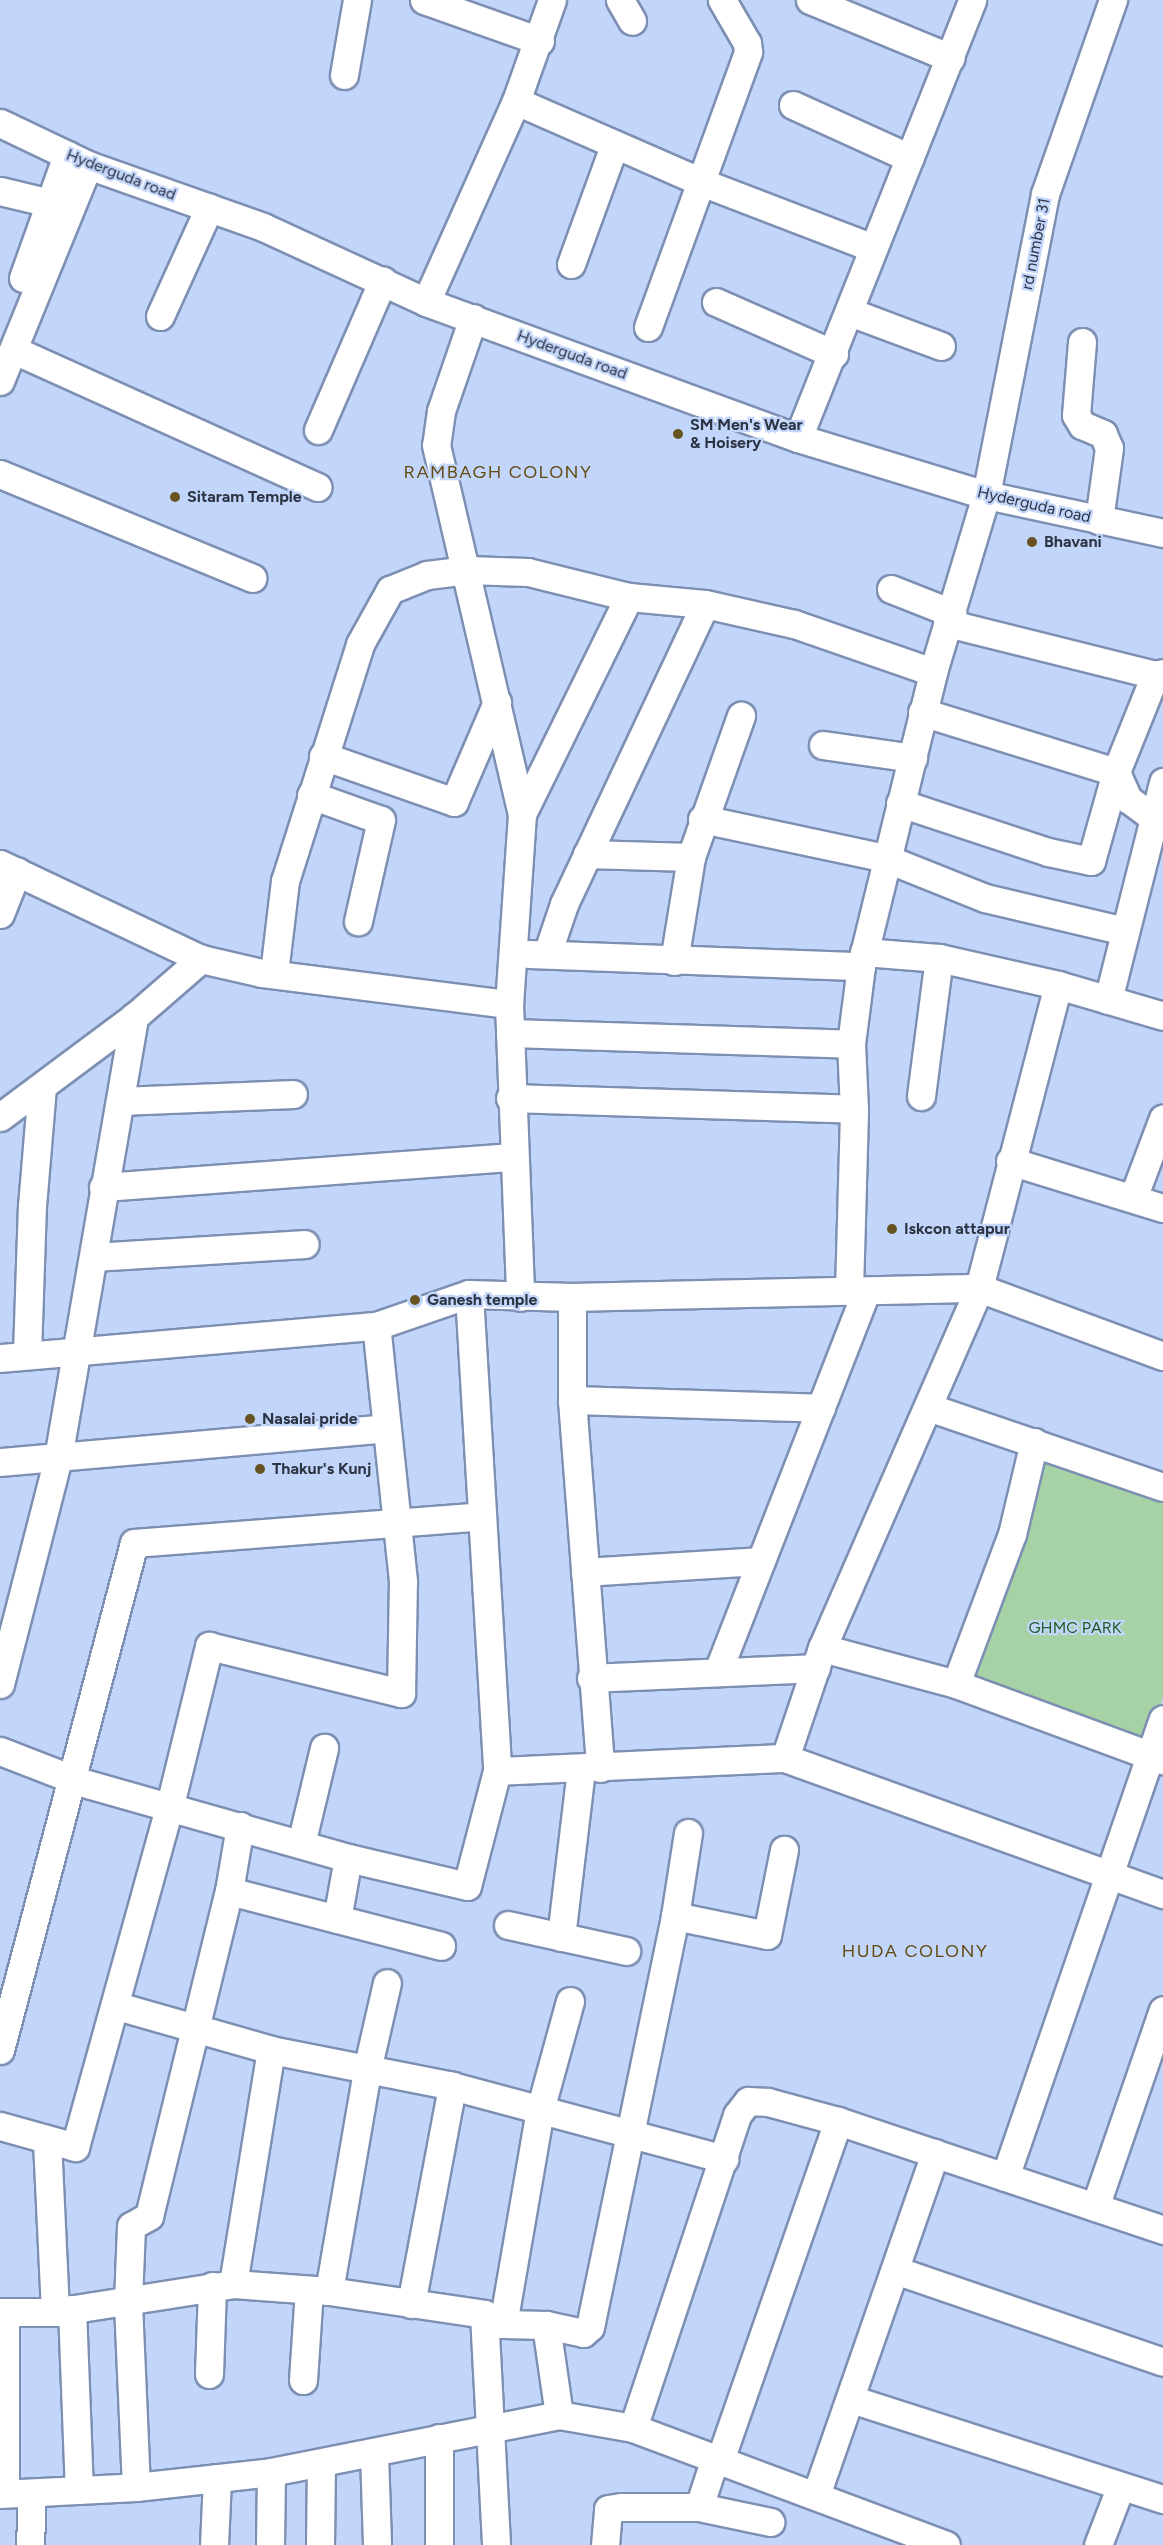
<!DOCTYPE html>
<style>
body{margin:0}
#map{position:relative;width:1163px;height:2545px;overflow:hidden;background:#c2d5fa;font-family:Figtree,sans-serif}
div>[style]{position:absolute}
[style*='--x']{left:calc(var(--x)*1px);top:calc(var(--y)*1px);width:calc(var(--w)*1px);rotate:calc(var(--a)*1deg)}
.green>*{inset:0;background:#a7d2a5}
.roads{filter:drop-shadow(2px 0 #7d8fb2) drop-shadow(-2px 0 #7d8fb2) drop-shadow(0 2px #7d8fb2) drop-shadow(0 -2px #7d8fb2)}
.minor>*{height:27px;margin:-13.5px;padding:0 13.5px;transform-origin:13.5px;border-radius:13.5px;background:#fff}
.dots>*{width:16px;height:16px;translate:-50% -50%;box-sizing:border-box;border:3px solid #c2d5fa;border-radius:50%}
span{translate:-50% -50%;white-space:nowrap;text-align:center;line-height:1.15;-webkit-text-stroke:4.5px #c2d5fa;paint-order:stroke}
.street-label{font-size:16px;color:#2c3342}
.poi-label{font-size:16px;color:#2c3342;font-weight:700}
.left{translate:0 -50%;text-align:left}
.park-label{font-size:16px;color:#1d5c1e}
.neighbourhood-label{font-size:18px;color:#634a0f;letter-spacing:1.5px}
</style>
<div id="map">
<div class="green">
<i style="clip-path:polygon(1035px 1452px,1163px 1488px,1163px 1697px,1150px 1746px,966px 1686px)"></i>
</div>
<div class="roads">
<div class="minor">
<i style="--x:424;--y:0;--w:123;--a:19.5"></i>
<i style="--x:620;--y:0;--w:24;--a:60"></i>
<i style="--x:810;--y:0;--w:152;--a:22.4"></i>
<i style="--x:344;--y:75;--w:76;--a:-80.2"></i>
<i style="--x:516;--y:101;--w:202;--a:23.6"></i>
<i style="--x:701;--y:182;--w:184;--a:21"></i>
<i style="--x:793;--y:105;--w:128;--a:24.4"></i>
<i style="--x:0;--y:123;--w:98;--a:25.5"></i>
<i style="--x:88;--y:165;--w:186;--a:19.5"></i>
<i style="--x:263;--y:227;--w:179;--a:24.7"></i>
<i style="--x:426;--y:302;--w:396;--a:20.1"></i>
<i style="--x:798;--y:438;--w:196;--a:16.9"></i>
<i style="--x:986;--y:495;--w:181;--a:12.1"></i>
<i style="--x:0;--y:191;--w:51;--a:13.5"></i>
<i style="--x:571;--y:264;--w:126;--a:-70"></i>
<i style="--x:23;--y:278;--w:131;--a:-70.3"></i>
<i style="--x:426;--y:302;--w:220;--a:-65.9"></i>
<i style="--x:516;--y:101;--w:107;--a:-70.4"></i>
<i style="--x:716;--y:302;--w:129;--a:23.8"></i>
<i style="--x:850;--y:312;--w:97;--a:20.5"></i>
<i style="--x:160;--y:316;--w:119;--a:-65.6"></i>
<i style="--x:473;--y:318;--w:98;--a:109"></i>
<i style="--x:441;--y:411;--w:34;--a:98"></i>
<i style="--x:436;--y:445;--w:379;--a:76.9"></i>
<i style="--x:522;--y:814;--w:190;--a:93.9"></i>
<i style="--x:509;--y:1004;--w:293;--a:87.8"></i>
<i style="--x:648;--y:327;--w:293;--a:-70"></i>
<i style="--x:748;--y:52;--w:9;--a:-96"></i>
<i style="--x:747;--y:43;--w:50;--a:-120.2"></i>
<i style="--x:1082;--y:342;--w:73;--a:94.7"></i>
<i style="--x:1076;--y:415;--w:12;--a:59"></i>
<i style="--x:1082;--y:425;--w:23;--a:23"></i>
<i style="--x:1103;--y:434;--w:15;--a:67"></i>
<i style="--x:1109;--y:448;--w:73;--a:97.9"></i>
<i style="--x:14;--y:350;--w:333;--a:24.3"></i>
<i style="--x:0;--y:381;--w:233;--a:-67.8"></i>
<i style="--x:318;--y:430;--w:163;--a:-66.6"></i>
<i style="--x:798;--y:438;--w:471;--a:-68.3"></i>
<i style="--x:0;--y:474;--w:273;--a:22.4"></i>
<i style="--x:891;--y:589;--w:66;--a:21.5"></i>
<i style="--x:947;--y:623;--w:214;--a:14"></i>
<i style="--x:922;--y:712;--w:203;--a:17.2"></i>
<i style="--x:1116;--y:772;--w:30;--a:66"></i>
<i style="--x:1128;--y:799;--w:44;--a:36.6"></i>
<i style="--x:823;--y:745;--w:91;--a:8.2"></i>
<i style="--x:323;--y:756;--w:139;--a:19.3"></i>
<i style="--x:454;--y:802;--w:109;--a:-66.7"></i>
<i style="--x:311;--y:795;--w:74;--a:19.7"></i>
<i style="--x:381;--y:820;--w:104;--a:102.8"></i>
<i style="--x:900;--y:803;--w:156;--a:18.3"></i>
<i style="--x:1048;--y:852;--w:44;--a:11.8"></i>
<i style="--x:1091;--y:861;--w:92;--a:-74.3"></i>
<i style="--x:1116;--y:772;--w:105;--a:-68.1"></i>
<i style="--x:1155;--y:675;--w:8;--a:-14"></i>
<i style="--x:522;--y:814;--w:242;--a:-63.8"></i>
<i style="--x:702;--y:819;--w:187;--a:12"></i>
<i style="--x:885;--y:858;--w:108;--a:21.8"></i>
<i style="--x:985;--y:898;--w:144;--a:13.3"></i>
<i style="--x:587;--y:854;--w:104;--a:1.7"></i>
<i style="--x:0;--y:864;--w:222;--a:25.3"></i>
<i style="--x:201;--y:959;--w:63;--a:12.9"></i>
<i style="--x:262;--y:973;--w:249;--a:7.2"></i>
<i style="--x:0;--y:914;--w:46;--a:-68.4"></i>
<i style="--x:864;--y:952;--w:75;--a:4.6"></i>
<i style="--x:939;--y:958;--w:122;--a:12.8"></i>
<i style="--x:1058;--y:985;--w:109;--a:16.4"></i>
<i style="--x:529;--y:954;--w:332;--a:2.1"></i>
<i style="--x:547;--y:954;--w:53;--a:-71.2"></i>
<i style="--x:564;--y:904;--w:331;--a:-64.8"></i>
<i style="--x:674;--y:961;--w:105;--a:-80.7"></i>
<i style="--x:691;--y:857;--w:150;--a:-70.5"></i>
<i style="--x:274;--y:973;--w:93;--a:-83.2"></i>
<i style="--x:285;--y:881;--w:249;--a:-72.4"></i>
<i style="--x:360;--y:644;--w:62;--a:-60.9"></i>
<i style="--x:390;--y:590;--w:40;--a:-22"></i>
<i style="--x:427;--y:575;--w:39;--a:-7"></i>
<i style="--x:466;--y:570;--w:62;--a:1.8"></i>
<i style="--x:528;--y:572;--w:104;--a:13.9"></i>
<i style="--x:629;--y:597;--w:76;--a:5.3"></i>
<i style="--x:705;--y:604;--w:91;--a:12.7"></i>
<i style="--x:794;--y:624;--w:147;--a:19.1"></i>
<i style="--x:1108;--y:1000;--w:225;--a:-75.8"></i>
<i style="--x:510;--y:1033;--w:341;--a:1.8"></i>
<i style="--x:921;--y:1096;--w:139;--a:-82.6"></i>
<i style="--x:510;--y:1098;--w:344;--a:1.8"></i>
<i style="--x:121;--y:1101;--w:172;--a:-2.3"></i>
<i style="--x:0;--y:1117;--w:167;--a:-36.7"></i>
<i style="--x:134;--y:1017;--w:89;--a:-40.9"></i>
<i style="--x:1010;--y:1161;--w:160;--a:17.1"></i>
<i style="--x:103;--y:1187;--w:411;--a:-4.2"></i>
<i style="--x:1133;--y:1198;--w:85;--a:-69.4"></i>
<i style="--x:94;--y:1257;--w:211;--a:-3.5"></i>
<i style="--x:849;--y:1291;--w:182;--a:-88.4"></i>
<i style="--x:854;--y:1109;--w:65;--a:-92.6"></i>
<i style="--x:851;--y:1044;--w:79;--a:-82.7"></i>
<i style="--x:861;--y:966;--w:303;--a:-76.2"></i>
<i style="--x:933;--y:672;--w:185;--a:-73.3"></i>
<i style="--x:986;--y:495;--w:307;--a:-78.9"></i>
<i style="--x:1045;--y:194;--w:206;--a:-70.7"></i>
<i style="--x:469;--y:1294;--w:478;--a:86.6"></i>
<i style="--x:572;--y:1297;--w:103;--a:90"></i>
<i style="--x:572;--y:1400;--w:369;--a:85.6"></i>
<i style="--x:27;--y:1354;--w:148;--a:-88.1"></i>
<i style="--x:32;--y:1206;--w:118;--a:-85.2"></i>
<i style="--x:0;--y:1358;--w:377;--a:-4.9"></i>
<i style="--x:376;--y:1326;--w:98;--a:-19"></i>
<i style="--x:469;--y:1294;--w:103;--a:1.7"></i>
<i style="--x:572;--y:1297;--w:407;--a:-1.3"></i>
<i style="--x:979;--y:1288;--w:196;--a:20.3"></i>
<i style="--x:572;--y:1400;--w:249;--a:1.8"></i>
<i style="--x:928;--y:1407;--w:248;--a:18.8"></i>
<i style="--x:1034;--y:1442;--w:95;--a:103.4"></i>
<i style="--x:1012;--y:1534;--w:160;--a:110.5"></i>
<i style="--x:956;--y:1684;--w:221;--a:20.2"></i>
<i style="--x:0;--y:1462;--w:388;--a:-5"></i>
<i style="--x:585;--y:1572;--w:176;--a:-3.6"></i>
<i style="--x:822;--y:1648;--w:139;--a:15"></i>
<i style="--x:718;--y:1671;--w:408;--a:-68.7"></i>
<i style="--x:591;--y:1678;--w:225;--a:-2.5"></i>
<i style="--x:0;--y:1684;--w:233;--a:-75.6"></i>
<i style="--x:58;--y:1458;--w:448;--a:-80.2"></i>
<i style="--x:0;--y:1751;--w:86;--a:21.2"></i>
<i style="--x:80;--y:1782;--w:279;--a:15.8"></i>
<i style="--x:348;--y:1858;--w:122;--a:13.2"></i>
<i style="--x:467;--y:1886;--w:119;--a:-75.4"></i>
<i style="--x:497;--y:1771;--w:288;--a:-2.6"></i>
<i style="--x:785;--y:1758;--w:402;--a:19.8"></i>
<i style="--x:785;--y:1758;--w:116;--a:-71.4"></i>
<i style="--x:822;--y:1648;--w:393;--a:-66.4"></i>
<i style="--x:979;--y:1288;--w:313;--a:-75.4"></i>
<i style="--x:301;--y:1844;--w:99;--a:-76.5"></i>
<i style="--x:229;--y:1891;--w:219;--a:14.5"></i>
<i style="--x:675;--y:1916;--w:94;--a:11.7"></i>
<i style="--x:767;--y:1935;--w:87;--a:-78.7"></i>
<i style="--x:337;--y:1919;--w:62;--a:-79.8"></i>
<i style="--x:508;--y:1925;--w:121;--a:12.4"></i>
<i style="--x:561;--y:1937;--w:169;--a:-83.2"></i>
<i style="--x:117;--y:2006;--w:160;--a:15.9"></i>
<i style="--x:271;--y:2050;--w:185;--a:11.2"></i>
<i style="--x:452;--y:2086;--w:282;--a:15"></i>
<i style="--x:0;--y:2050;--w:524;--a:-75.2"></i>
<i style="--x:134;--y:1543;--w:348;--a:-4.4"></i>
<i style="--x:0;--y:2126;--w:78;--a:15.6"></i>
<i style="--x:75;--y:2147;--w:355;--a:-74.5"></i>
<i style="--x:170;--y:1805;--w:164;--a:-76.2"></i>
<i style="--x:209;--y:1646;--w:198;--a:13.8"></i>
<i style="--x:401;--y:1693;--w:112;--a:-89"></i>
<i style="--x:403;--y:1581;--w:256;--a:-96"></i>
<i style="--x:47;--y:2141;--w:171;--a:87.3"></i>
<i style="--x:1005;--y:2177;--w:484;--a:-71"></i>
<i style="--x:1095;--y:2207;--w:208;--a:-71"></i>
<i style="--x:895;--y:2270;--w:283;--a:18.9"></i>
<i style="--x:233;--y:2284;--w:237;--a:-80.8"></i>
<i style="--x:329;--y:2291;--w:224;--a:-80.2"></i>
<i style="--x:367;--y:2070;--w:89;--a:-77.1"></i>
<i style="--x:411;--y:2304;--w:222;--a:-79.3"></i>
<i style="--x:72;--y:2309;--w:181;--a:87.8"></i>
<i style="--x:0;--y:2312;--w:55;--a:0"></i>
<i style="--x:55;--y:2312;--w:180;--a:-8.9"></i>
<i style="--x:233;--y:2284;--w:96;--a:4.2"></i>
<i style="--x:329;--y:2291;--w:157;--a:8.4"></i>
<i style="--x:484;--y:2314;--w:21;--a:28"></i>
<i style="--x:503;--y:2324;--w:43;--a:1.3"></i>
<i style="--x:546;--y:2325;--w:91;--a:81.8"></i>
<i style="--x:5;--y:2312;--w:181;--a:90"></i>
<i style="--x:484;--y:2314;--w:231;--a:87"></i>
<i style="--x:503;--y:2324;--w:217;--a:-80.2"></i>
<i style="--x:540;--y:2110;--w:113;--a:-74.6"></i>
<i style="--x:546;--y:2325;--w:38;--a:12"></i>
<i style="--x:583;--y:2333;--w:9;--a:-41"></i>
<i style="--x:590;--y:2327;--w:420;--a:-78.3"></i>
<i style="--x:675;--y:1916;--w:84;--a:-81.1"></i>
<i style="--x:209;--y:2374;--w:88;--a:-88"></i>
<i style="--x:303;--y:2380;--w:90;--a:-86.2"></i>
<i style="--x:851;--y:2399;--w:328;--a:17.8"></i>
<i style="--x:633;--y:2428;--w:330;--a:-71.6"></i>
<i style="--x:737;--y:2115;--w:18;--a:-52"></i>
<i style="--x:748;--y:2101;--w:20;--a:3"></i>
<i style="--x:768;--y:2102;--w:73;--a:15.2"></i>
<i style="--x:838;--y:2121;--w:343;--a:18.5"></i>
<i style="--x:439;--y:2438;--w:107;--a:90"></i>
<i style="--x:374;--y:2453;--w:92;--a:88.1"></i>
<i style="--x:720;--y:2460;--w:359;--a:-70.8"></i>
<i style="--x:136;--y:2487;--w:186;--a:-92.5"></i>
<i style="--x:128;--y:2301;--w:75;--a:-87.7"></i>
<i style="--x:131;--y:2226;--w:21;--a:-29"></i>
<i style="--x:149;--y:2216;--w:335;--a:-76.2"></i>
<i style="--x:229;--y:1891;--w:66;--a:-80.4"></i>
<i style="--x:0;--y:2494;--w:136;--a:-2.9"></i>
<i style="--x:136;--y:2487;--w:136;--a:-6.3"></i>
<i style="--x:271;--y:2472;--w:294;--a:-11.2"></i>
<i style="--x:559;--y:2415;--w:75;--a:10"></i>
<i style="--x:633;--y:2428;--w:334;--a:20.5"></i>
<i style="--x:816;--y:2495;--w:362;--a:-70.8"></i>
<i style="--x:699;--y:2507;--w:52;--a:-71.9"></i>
<i style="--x:30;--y:2545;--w:51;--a:-87.8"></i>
<i style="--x:214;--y:2545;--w:67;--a:-87.4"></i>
<i style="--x:270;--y:2545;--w:73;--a:-89.2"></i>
<i style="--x:320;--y:2545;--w:82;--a:-89.3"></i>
<i style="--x:605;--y:2545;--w:36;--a:-85"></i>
<i style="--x:608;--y:2509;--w:13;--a:-9"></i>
<i style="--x:621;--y:2507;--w:78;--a:0"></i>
<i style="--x:699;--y:2507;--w:73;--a:11.9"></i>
<i style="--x:1098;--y:2545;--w:61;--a:-68.9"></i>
</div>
</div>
<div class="dots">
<i style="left:678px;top:434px;background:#685221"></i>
<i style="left:175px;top:497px;background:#685221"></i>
<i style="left:1032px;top:542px;background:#685221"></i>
<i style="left:892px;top:1229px;background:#685221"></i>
<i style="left:415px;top:1300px;background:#685221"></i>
<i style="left:250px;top:1419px;background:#685221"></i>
<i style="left:260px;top:1469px;background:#685221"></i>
</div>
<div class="street-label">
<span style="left:121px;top:175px;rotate:21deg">Hyderguda road</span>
<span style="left:1036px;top:244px;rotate:-79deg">rd number 31</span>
<span style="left:572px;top:355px;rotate:20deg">Hyderguda road</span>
<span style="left:1034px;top:505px;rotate:13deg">Hyderguda road</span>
</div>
<div class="poi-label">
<span class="left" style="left:690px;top:434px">SM Men's Wear<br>&amp; Hoisery</span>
<span class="left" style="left:187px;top:497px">Sitaram Temple</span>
<span class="left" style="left:1044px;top:542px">Bhavani</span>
<span class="left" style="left:904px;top:1229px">Iskcon attapur</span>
<span class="left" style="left:427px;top:1300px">Ganesh temple</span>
<span class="left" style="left:262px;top:1419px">Nasalai pride</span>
<span class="left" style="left:272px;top:1469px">Thakur's Kunj</span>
</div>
<div class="park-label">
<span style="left:1075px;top:1628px">GHMC PARK</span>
</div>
<div class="neighbourhood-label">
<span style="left:498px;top:472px">RAMBAGH COLONY</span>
<span style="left:915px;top:1951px">HUDA COLONY</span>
</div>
</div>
